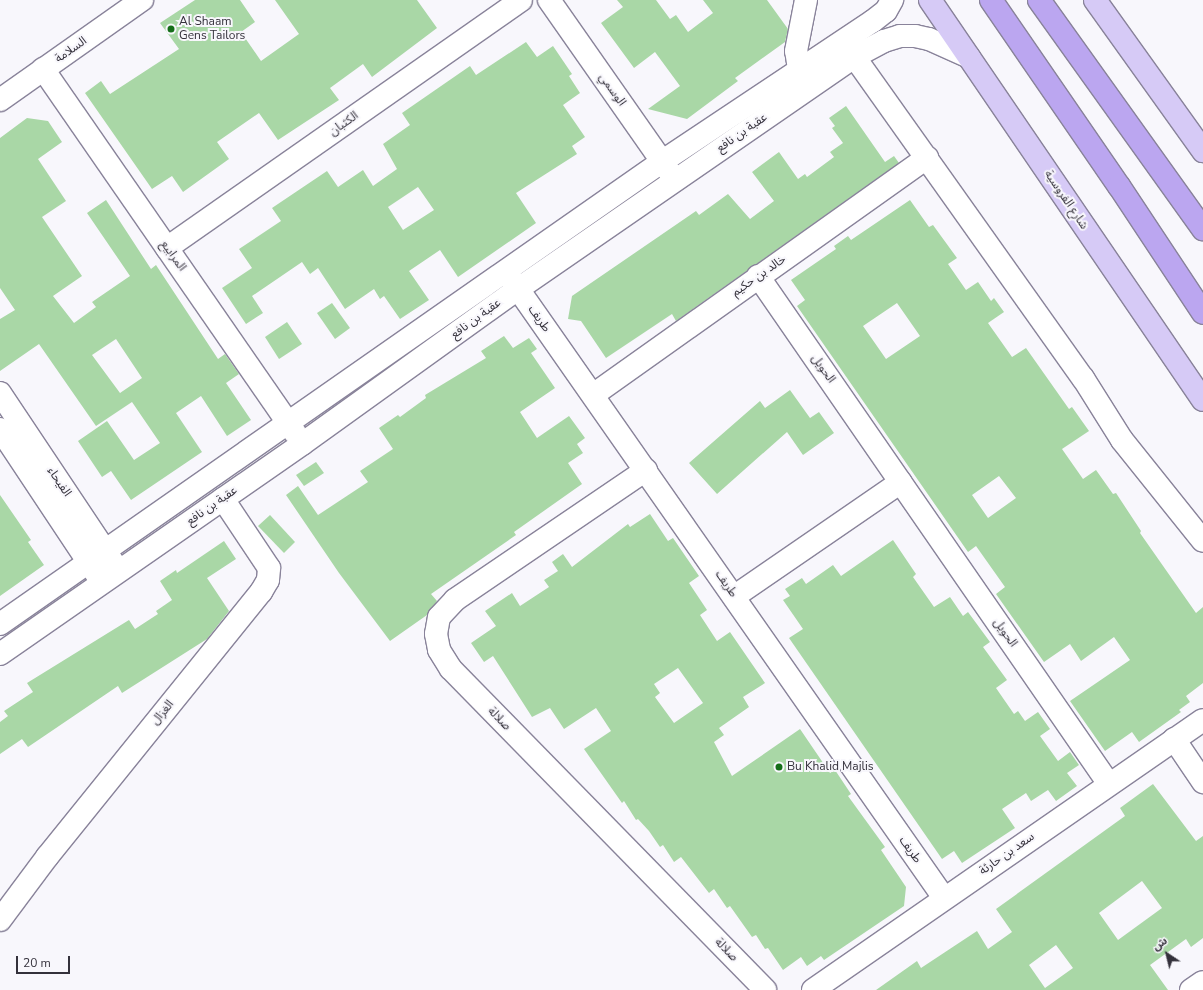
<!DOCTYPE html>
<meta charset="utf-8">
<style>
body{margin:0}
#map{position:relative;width:1203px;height:990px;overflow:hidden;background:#f8f7fc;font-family:"Nunito Sans","Noto Sans Arabic",sans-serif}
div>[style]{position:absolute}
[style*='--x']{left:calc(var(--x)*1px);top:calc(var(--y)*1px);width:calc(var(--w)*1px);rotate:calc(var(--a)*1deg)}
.building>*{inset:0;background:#a9d7a6}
.roads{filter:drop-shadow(1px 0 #89839a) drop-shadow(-1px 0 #89839a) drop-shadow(0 1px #89839a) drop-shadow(0 -1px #89839a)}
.minor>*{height:22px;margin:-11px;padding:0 11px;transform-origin:11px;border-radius:11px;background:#fff}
.major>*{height:22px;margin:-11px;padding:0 11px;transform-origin:11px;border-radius:11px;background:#d6caf6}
.highway>*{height:22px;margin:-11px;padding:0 11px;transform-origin:11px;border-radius:11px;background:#bba6f0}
.dots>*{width:11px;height:11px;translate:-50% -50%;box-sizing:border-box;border:2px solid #f8f7fc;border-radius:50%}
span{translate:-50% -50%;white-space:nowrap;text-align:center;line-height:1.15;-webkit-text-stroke:4px #f8f7fc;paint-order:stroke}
.poi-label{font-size:12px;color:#34313b}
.left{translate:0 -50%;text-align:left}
.street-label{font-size:12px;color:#34313b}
.north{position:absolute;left:1147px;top:934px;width:40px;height:40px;-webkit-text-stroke:3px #f8f7fc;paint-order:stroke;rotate:325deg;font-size:11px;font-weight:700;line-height:16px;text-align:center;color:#34313b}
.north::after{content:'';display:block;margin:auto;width:14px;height:18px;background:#34313b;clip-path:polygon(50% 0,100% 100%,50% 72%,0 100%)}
.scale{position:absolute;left:16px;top:956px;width:54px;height:18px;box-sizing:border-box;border:2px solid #34313b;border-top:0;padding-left:5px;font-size:12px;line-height:14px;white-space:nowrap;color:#34313b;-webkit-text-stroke:3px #f8f7fc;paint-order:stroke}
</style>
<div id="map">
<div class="building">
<i style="clip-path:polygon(195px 0,240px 0,255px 22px,241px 32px,261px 61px,299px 34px,275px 0,417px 0,437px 28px,372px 77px,363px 64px,330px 88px,339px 100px,278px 140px,259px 113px,217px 142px,229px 159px,183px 192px,172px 176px,152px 189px,85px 93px,101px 81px,110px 94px,179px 49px,160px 23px)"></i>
<i style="clip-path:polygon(617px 0,656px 0,670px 19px,676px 15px,688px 32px,713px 13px,703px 0,767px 0,788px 29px,785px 42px,735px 78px,738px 81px,687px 119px,648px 109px,680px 86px,655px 52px,634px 68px,601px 23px,623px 7px)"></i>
<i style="clip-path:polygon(evenodd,526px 42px,537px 57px,553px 46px,572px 74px,569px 76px,580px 93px,563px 105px,585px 137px,572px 146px,577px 154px,516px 193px,536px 223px,458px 277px,440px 250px,409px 271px,429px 300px,400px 319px,384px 296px,380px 299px,374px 289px,345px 309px,318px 268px,310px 274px,302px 262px,252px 296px,263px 313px,246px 324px,222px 288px,252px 268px,239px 249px,281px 221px,272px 208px,327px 171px,338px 187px,363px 170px,373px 186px,397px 169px,383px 144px,410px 125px,402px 113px,470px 66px,476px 75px,526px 42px,418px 187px,434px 210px,403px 230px,388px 207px,418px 187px)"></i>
<i style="clip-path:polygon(846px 106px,885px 162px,894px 156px,899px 163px,676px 321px,672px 314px,606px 358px,581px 321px,568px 319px,572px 296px,696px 211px,699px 215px,728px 194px,750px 219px,774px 201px,752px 172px,779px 152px,798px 179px,805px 174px,807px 177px,834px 157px,830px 152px,843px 143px,832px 128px,835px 126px,829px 118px)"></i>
<i style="clip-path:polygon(evenodd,27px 118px,48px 121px,62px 142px,38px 159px,66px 201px,42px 217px,82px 276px,53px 296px,74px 323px,96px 307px,92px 302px,130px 276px,87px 213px,106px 200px,151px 269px,156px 265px,218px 359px,225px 354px,239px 374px,226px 383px,251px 420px,227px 436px,201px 396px,176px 413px,202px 452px,131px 500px,111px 471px,102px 477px,78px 441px,107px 421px,134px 460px,160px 443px,132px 402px,96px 426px,39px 344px,0 371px,0 319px,15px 310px,0 288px,0 138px,27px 118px,116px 339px,142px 378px,120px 393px,92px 355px,116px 339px)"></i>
<i style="clip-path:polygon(evenodd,910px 200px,929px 227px,933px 225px,957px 258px,948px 264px,966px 290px,978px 282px,991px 301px,994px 298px,1004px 312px,988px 323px,1012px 357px,1026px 348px,1069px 409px,1072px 407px,1089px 431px,1062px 449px,1083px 479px,1096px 470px,1113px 494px,1116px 493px,1141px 531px,1140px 533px,1196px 613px,1203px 607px,1203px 683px,1186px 696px,1190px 702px,1179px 710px,1181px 712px,1139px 742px,1132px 732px,1105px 751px,1070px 701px,1130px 660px,1114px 637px,1081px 661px,1070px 644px,1044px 662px,996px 594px,1005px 587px,976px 546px,968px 552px,797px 306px,805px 300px,791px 280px,836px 249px,834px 246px,848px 236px,851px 240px,910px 200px,897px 303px,920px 336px,886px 359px,863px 326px,897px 303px,910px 200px,999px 476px,1016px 498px,988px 518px,972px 495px,999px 476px)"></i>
<i style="clip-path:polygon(332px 303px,350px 328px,335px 339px,317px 313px)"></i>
<i style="clip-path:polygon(287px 322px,302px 344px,279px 359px,265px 337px)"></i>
<i style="clip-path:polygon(504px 336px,513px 348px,529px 338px,537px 349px,531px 353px,555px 388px,520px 412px,537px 438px,569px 416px,585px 438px,577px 444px,583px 453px,568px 463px,582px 484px,514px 532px,516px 535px,431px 594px,437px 601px,427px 615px,390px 641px,339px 573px,286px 495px,298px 486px,318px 515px,368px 482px,360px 471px,393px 449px,379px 428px,398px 415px,400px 417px,426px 398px,425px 395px,486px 358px,481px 351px)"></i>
<i style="clip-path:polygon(790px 390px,810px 418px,819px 412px,834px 433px,803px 455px,787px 432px,717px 494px,689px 463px,760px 401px,765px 408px)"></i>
<i style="clip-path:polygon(316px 462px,324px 473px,304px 486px,296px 475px)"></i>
<i style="clip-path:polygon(0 495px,31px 540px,28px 542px,44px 565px,0 596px)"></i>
<i style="clip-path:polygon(evenodd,650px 514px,668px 541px,673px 538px,699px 576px,689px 583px,707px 610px,700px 615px,717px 641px,730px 632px,765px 683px,743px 697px,749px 707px,719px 728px,724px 735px,714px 742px,732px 776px,800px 729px,830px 773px,835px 770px,851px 794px,848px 796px,885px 847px,881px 850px,906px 887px,904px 906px,824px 960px,821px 956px,807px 966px,801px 957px,783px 970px,768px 948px,765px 949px,756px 935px,752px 937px,730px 906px,727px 908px,714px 889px,709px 893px,681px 857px,674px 862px,663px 845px,660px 847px,649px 831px,638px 819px,636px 820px,624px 801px,622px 803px,584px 749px,611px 731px,596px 708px,564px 729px,550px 708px,532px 717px,493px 656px,484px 662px,471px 643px,496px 626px,485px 611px,512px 593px,520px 606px,549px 587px,544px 580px,558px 571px,552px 562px,563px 554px,572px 567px,628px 524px,630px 527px,650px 514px,678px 668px,703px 703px,674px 723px,655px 697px,660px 693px,654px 684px,678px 668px)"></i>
<i style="clip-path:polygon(270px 515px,295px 542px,284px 553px,258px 526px)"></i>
<i style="clip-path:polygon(893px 540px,916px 574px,913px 577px,934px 607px,950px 597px,963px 616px,968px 612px,990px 642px,983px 647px,1007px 680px,996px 688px,1014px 714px,1018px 711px,1025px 721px,1038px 712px,1050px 729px,1040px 736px,1058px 761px,1070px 752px,1079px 765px,1067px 773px,1077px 786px,1056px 801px,1048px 790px,1031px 801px,1026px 793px,1002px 809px,1015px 828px,962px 863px,954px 851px,942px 859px,789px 638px,803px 629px,783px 600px,790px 596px,785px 589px,802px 578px,806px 584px,833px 565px,841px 576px)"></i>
<i style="clip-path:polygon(224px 541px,236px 559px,207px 578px,229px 611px,207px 639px,122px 693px,118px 686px,28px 747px,22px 739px,0 754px,0 722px,8px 716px,4px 711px,33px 692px,27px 683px,129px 620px,135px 629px,158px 614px,156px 611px,172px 600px,160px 581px,176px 570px,177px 573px)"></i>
<i style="clip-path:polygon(evenodd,1153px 784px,1196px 841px,1203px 836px,1203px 938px,1191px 947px,1186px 939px,1150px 965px,1168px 990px,876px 990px,917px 961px,921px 968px,977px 931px,988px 949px,1012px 932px,996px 909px,1125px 816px,1120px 808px,1153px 784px,1142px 881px,1162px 908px,1118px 940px,1099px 913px,1142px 881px,1153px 784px,1056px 945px,1073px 968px,1045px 988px,1029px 965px,1056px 945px)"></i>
</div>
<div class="roads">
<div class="minor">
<i style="--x:549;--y:0;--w:213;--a:55"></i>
<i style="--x:846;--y:45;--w:409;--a:54.6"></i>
<i style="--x:1083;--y:378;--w:73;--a:57.8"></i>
<i style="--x:1122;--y:440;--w:129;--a:51.3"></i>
<i style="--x:43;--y:69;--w:443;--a:55.3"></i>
<i style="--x:799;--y:69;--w:18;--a:-99"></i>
<i style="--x:796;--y:51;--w:52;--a:-78.9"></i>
<i style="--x:0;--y:100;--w:174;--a:-35.2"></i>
<i style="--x:167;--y:248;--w:432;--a:-35"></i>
<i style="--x:509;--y:276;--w:759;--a:55.03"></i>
<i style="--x:758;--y:276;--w:617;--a:55.36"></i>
<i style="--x:0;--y:393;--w:206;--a:56.3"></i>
<i style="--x:593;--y:395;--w:410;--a:-35.4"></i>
<i style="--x:0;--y:429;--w:175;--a:56.4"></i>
<i style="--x:646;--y:470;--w:231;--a:145.8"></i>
<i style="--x:455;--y:600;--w:23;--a:133"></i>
<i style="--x:439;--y:617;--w:17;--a:100"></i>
<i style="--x:436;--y:634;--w:16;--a:79"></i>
<i style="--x:439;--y:650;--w:22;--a:58"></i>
<i style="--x:451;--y:669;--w:449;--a:45.6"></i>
<i style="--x:735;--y:596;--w:201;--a:-34.5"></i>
<i style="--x:0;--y:624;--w:809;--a:-34.93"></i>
<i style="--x:663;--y:161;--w:252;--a:-33.7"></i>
<i style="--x:873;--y:21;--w:16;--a:-38"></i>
<i style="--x:886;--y:11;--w:13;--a:-61"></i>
<i style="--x:0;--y:654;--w:368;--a:-34.8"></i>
<i style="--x:302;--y:444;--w:266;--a:-35.7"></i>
<i style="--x:518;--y:289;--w:408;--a:-34.6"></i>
<i style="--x:854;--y:57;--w:34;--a:-28"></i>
<i style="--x:884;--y:41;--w:17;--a:-17"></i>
<i style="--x:900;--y:36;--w:15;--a:0"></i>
<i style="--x:915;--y:36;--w:14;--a:12"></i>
<i style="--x:929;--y:39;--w:44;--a:24.2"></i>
<i style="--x:1174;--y:739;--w:52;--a:56"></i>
<i style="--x:0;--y:920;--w:79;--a:-53.3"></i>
<i style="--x:47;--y:857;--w:341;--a:-51.1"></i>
<i style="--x:261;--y:592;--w:14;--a:-60"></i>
<i style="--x:268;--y:580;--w:12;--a:-85"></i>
<i style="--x:269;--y:568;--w:83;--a:-123.7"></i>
<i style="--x:813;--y:990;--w:474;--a:-34.7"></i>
<i style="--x:1191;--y:990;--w:14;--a:-34"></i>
</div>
<div class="major">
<i style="--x:930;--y:0;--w:484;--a:55.7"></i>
<i style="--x:1095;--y:0;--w:186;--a:54.4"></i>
</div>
<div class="highway">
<i style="--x:991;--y:0;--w:226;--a:55.5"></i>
<i style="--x:1119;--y:186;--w:152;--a:56.5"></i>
<i style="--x:1039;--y:0;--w:282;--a:54.4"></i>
</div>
</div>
<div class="dots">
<i style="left:171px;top:29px;background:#156e19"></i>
<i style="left:779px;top:767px;background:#156e19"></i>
</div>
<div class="poi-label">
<span class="left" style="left:179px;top:29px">Al Shaam<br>Gens Tailors</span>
<span class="left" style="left:787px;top:767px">Bu Khalid Majlis</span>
</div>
<div class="street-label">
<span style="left:71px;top:50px;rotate:-35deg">السلامة</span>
<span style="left:612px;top:90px;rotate:55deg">الوسمي</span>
<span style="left:344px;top:124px;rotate:-35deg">الكثبان</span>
<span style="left:742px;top:133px;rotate:-35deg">عقبة بن نافع</span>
<span style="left:1066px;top:200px;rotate:56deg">شارع الفروسية</span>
<span style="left:173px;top:256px;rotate:55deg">المرابيع</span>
<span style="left:759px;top:276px;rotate:-35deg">خالد بن حكيم</span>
<span style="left:476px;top:319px;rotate:-36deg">عقبة بن نافع</span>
<span style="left:539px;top:319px;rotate:55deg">طريف</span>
<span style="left:823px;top:369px;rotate:55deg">الحويل</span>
<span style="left:59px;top:482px;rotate:56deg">الفيحاء</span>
<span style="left:212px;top:506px;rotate:-35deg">عقبة بن نافع</span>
<span style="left:726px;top:584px;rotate:55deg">طريف</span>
<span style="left:1005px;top:633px;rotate:55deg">الحويل</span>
<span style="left:163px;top:713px;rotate:-51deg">الغزال</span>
<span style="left:499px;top:719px;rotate:46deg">صلالة</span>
<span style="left:910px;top:850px;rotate:55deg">طريف</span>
<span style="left:1007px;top:854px;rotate:-35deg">سعد بن حارثة</span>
<span style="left:726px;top:950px;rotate:46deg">صلالة</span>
</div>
<div class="north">ش</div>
<div class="scale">20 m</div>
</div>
